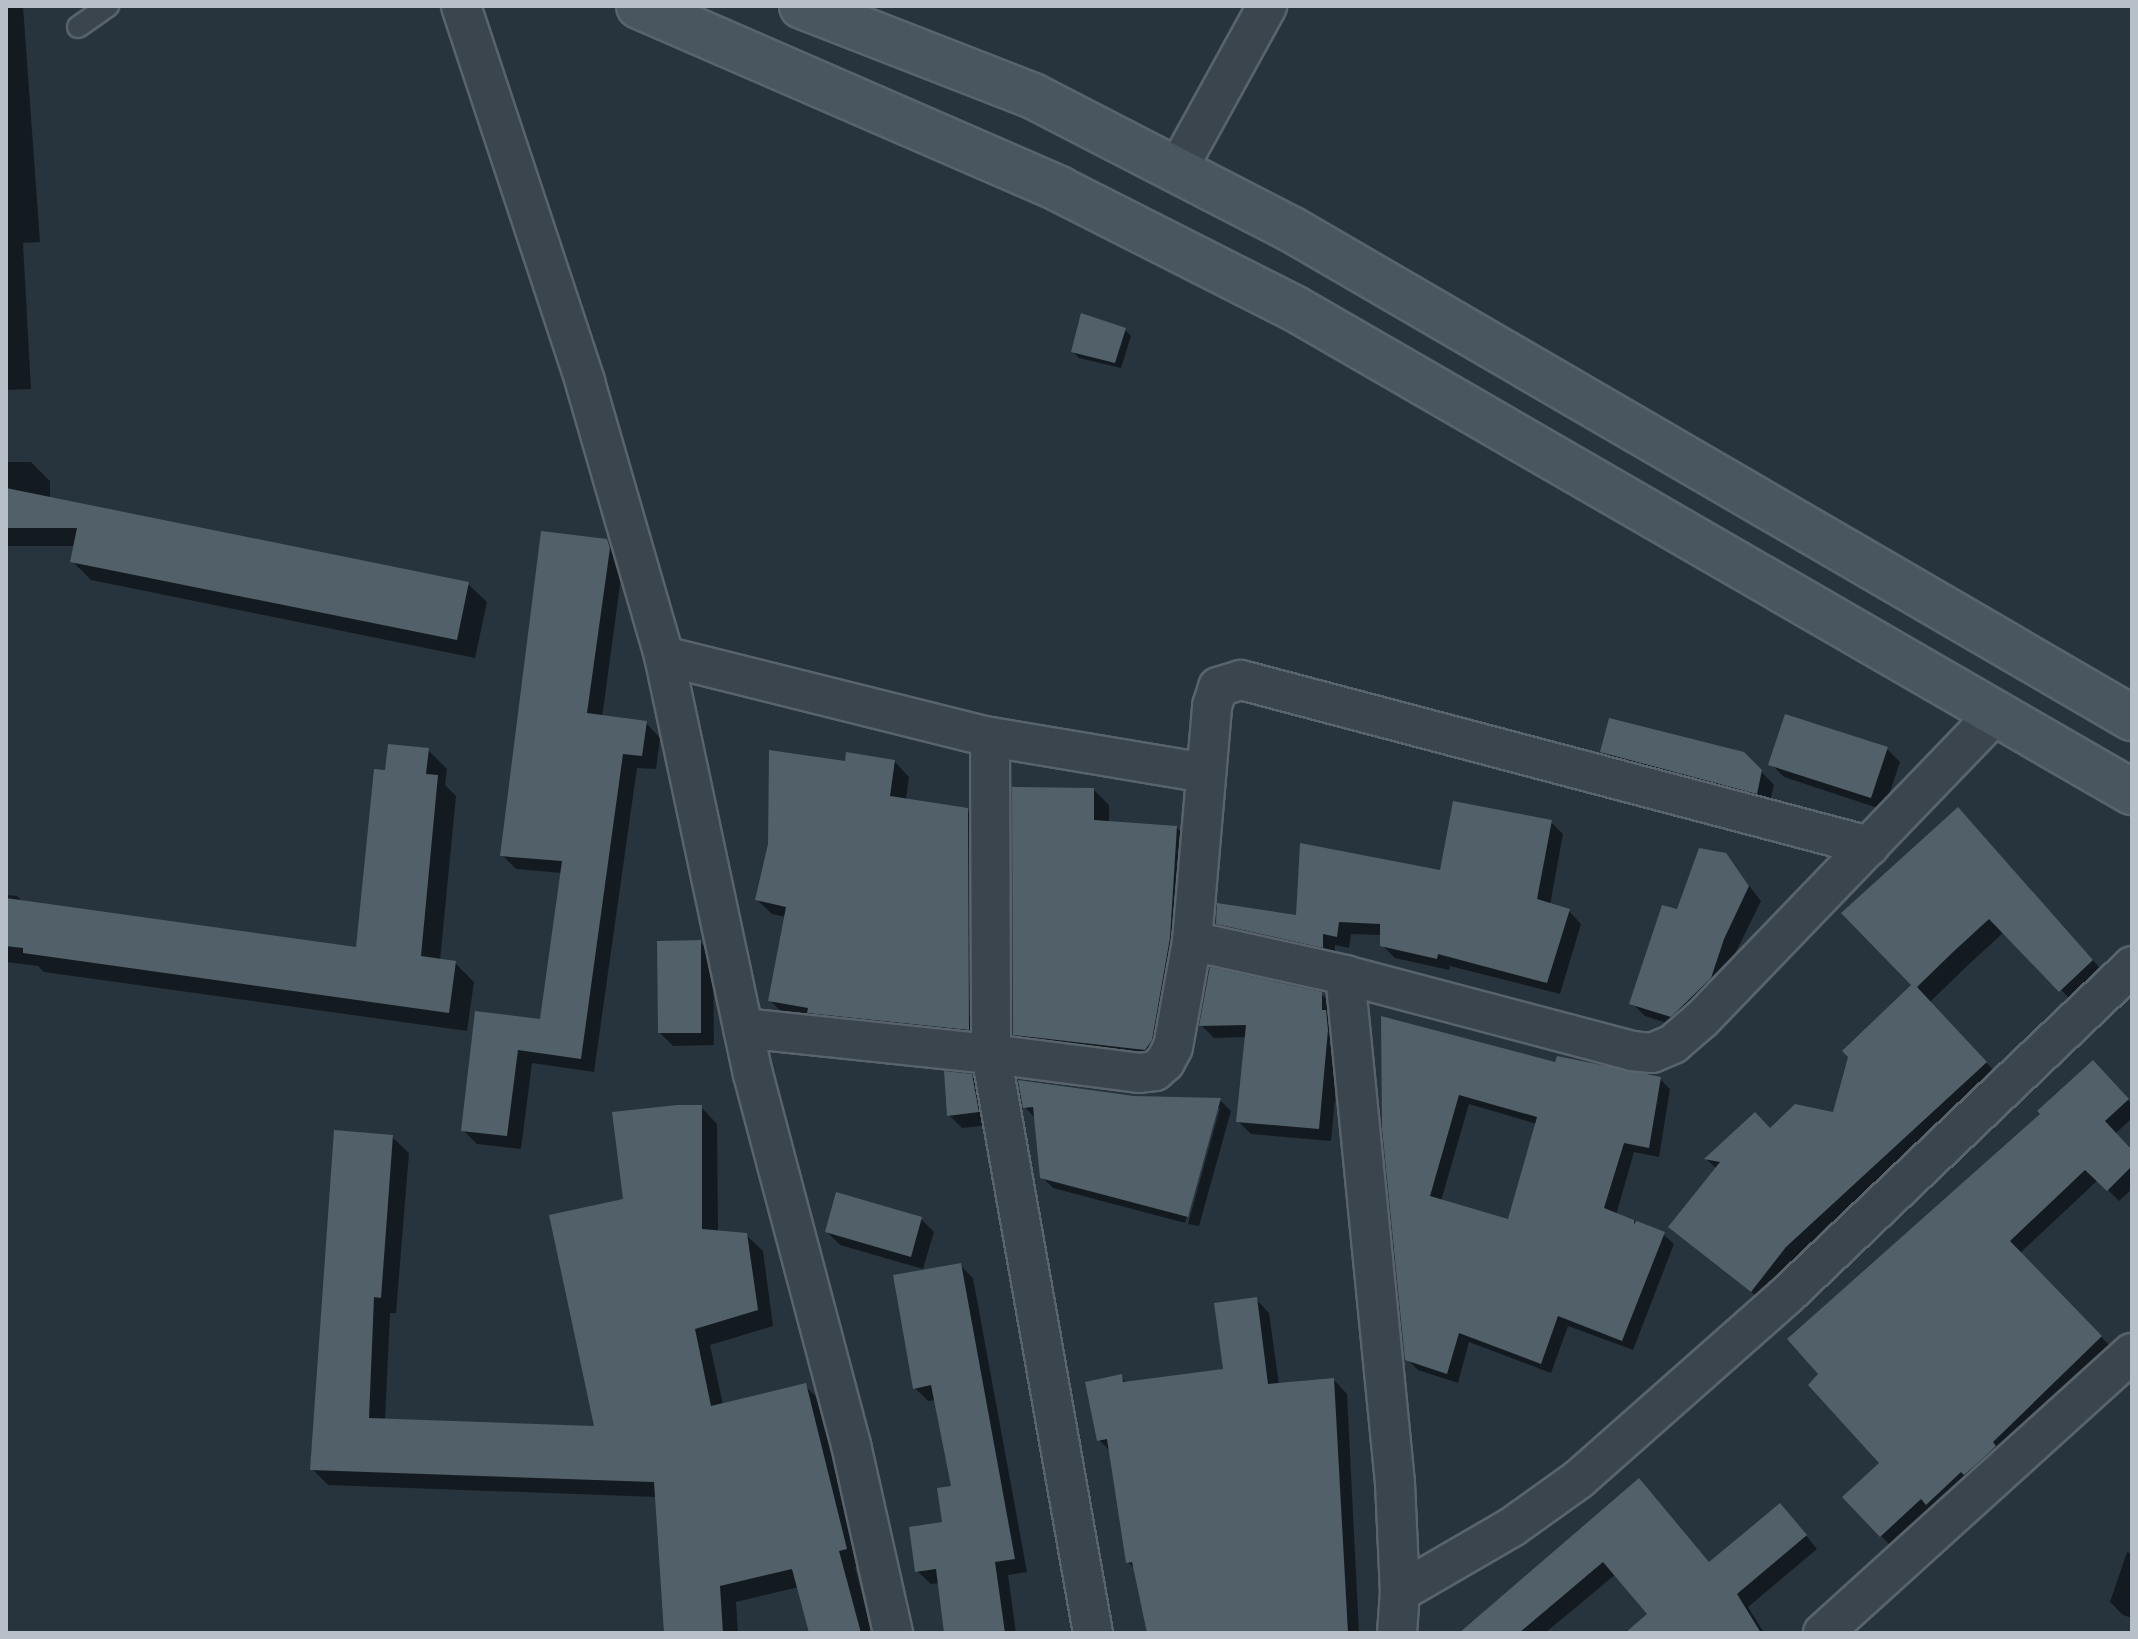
<!DOCTYPE html>
<style>
body{margin:0}
#map{position:relative;width:2138px;height:1639px;overflow:hidden;background:#27333d;font-family:Mulish,sans-serif}
div>[style]{position:absolute}
[style*='--x']{left:calc(var(--x)*1px);top:calc(var(--y)*1px);width:calc(var(--w)*1px);rotate:calc(var(--a)*1deg)}
.shadow>*{inset:0;background:#0007}
.building>*{inset:0;background:#52606a}
.roads{filter:drop-shadow(2px 0 #59636b) drop-shadow(-2px 0 #59636b) drop-shadow(0 2px #59636b) drop-shadow(0 -2px #59636b)}
.lane>*{height:20px;margin:-10px;padding:0 10px;transform-origin:10px;border-radius:10px;background:#3b454d}
.street>*{height:38px;margin:-19px;padding:0 19px;transform-origin:19px;border-radius:19px;background:#3b454d}
.secondary>*{height:44px;margin:-22px;padding:0 22px;transform-origin:22px;border-radius:22px;background:#49555f}
span{translate:-50% -50%;white-space:nowrap;text-align:center;line-height:1.15;-webkit-text-stroke:7px #202a32;paint-order:stroke}
.frame{position:absolute;inset:0;border:8px solid #b7c0c8;pointer-events:none}
</style>
<div id="map">
<div class="shadow">
<i style="clip-path:polygon(6px 6px,23px 6px,40px 242px,23px 243px,31px 389px,6px 390px)"></i>
<i style="clip-path:polygon(1125px 330px,1131px 336px,1121px 368px,1079px 358px,1073px 352px)"></i>
<i style="clip-path:polygon(6px 462px,31px 462px,50px 481px,50px 499px,468px 584px,487px 602px,475px 658px,91px 580px,72px 561px,75px 546px,6px 546px)"></i>
<i style="clip-path:polygon(607px 541px,623px 563px,602px 718px,646px 723px,660px 738px,656px 769px,637px 768px,594px 1072px,532px 1063px,521px 1149px,477px 1144px,463px 1130px,477px 1013px,542px 1021px,562px 873px,516px 869px,502px 855px)"></i>
<i style="clip-path:polygon(1887px 749px,1900px 762px,1884px 810px,1784px 777px,1771px 764px)"></i>
<i style="clip-path:polygon(428px 750px,447px 769px,445px 785px,456px 796px,440px 961px,455px 963px,474px 982px,467px 1031px,44px 972px,38px 966px,6px 962px,6px 895px,17px 896px,24px 903px,357px 949px,387px 773px)"></i>
<i style="clip-path:polygon(1603px 752px,1743px 753px,1774px 785px,1769px 805px,1616px 765px)"></i>
<i style="clip-path:polygon(895px 762px,909px 777px,906px 800px,967px 810px,982px 825px,983px 1043px,784px 1015px,770px 1000px,786px 917px,772px 914px,757px 900px,846px 764px)"></i>
<i style="clip-path:polygon(1094px 790px,1109px 805px,1109px 823px,1177px 828px,1192px 843px,1166px 1055px,1030px 1049px,1015px 1034px)"></i>
<i style="clip-path:polygon(1551px 822px,1563px 834px,1550px 905px,1569px 911px,1581px 924px,1560px 994px,1450px 966px,1449px 970px,1395px 958px,1382px 945px,1382px 935px,1351px 934px,1349px 948px,1335px 945px,1335px 959px,1230px 936px,1218px 923px,1298px 917px,1442px 873px)"></i>
<i style="clip-path:polygon(1972px 823px,2106px 975px,2075px 1004px,2004px 932px,1967px 966px,1929px 1003px,2000px 1077px,1766px 1304px,1671px 1227px,1717px 1169px,1706px 1159px,1770px 1130px,1835px 1115px,1914px 985px)"></i>
<i style="clip-path:polygon(1725px 855px,1761px 901px,1736px 952px,1724px 991px,1685px 1029px,1645px 1016px,1632px 1003px,1678px 911px)"></i>
<i style="clip-path:polygon(700px 942px,713px 955px,714px 1045px,673px 1046px,660px 1033px)"></i>
<i style="clip-path:polygon(1321px 994px,1334px 1007px,1340px 1045px,1331px 1141px,1251px 1134px,1238px 1121px,1247px 1037px,1214px 1038px,1201px 1025px)"></i>
<i style="clip-path:polygon(evenodd,1383px 1018px,1557px 1065px,1660px 1079px,1670px 1089px,1659px 1157px,1634px 1152px,1616px 1215px,1663px 1234px,1674px 1244px,1633px 1350px,1568px 1326px,1551px 1373px,1469px 1342px,1458px 1383px,1418px 1370px,1407px 1359px,1383px 1018px,1469px 1104px,1537px 1124px,1509px 1221px,1441px 1201px,1469px 1104px)"></i>
<i style="clip-path:polygon(2104px 1074px,2132px 1104px,2132px 1118px,2115px 1134px,2132px 1152px,2132px 1189px,2119px 1201px,2098px 1180px,2020px 1253px,2112px 1348px,1892px 1547px,1881px 1536px,1882px 1463px)"></i>
<i style="clip-path:polygon(971px 1076px,985px 1089px,991px 1125px,962px 1128px,949px 1115px)"></i>
<i style="clip-path:polygon(1134px 1098px,1220px 1100px,1231px 1111px,1199px 1226px,1188px 1224px,1220px 1108px,1216px 1108px,1185px 1223px,1053px 1188px,1042px 1177px,1036px 1119px,1025px 1107px)"></i>
<i style="clip-path:polygon(701px 1107px,717px 1124px,718px 1232px,746px 1235px,763px 1251px,773px 1326px,710px 1345px,723px 1405px,805px 1386px,822px 1402px,862px 1565px,855px 1567px,872px 1633px,811px 1633px,799px 1587px,736px 1602px,738px 1633px,666px 1633px,657px 1497px,328px 1485px,312px 1469px,392px 1137px,409px 1153px,396px 1313px,390px 1313px,385px 1421px,597px 1429px,625px 1200px)"></i>
<i style="clip-path:polygon(921px 1219px,934px 1232px,923px 1269px,840px 1245px,827px 1232px)"></i>
<i style="clip-path:polygon(960px 1265px,973px 1278px,1027px 1572px,1008px 1575px,1016px 1633px,946px 1633px,940px 1583px,931px 1584px,917px 1571px,944px 1524px,954px 1487px,936px 1400px,928px 1401px,915px 1388px)"></i>
<i style="clip-path:polygon(1256px 1299px,1269px 1313px,1279px 1385px,1334px 1380px,1347px 1394px,1359px 1633px,1149px 1633px,1135px 1569px,1128px 1562px,1111px 1452px,1099px 1440px,1121px 1377px,1128px 1384px,1225px 1371px)"></i>
<i style="clip-path:polygon(1639px 1481px,1710px 1564px,1792px 1518px,1817px 1549px,1748px 1607px,1764px 1633px,1665px 1633px,1616px 1574px,1545px 1633px,1497px 1633px)"></i>
<i style="clip-path:polygon(2127px 1552px,2132px 1554px,2132px 1618px,2123px 1615px,2110px 1602px)"></i>
</div>
<div class="building">
<i style="clip-path:polygon(1081px 313px,1126px 328px,1115px 363px,1071px 352px)"></i>
<i style="clip-path:polygon(6px 488px,469px 582px,457px 640px,70px 562px,77px 528px,6px 528px)"></i>
<i style="clip-path:polygon(541px 531px,607px 539px,610px 548px,587px 713px,647px 721px,642px 756px,623px 754px,581px 1059px,518px 1050px,507px 1136px,461px 1131px,475px 1011px,540px 1019px,562px 861px,500px 856px)"></i>
<i style="clip-path:polygon(1785px 714px,1888px 747px,1871px 798px,1768px 765px)"></i>
<i style="clip-path:polygon(1609px 718px,1744px 752px,1762px 770px,1757px 794px,1600px 752px)"></i>
<i style="clip-path:polygon(388px 744px,429px 748px,426px 774px,438px 775px,421px 956px,456px 961px,449px 1013px,23px 953px,23px 948px,6px 946px,6px 898px,356px 947px,374px 769px,385px 770px)"></i>
<i style="clip-path:polygon(769px 750px,845px 761px,846px 752px,895px 760px,890px 796px,968px 808px,969px 1030px,807px 1013px,808px 1008px,768px 1001px,786px 907px,755px 900px,768px 844px)"></i>
<i style="clip-path:polygon(1012px 787px,1094px 788px,1094px 820px,1177px 826px,1170px 938px,1152px 1040px,1145px 1050px,1013px 1035px)"></i>
<i style="clip-path:polygon(1453px 801px,1552px 820px,1537px 899px,1570px 909px,1547px 983px,1438px 954px,1437px 959px,1380px 946px,1380px 924px,1339px 922px,1337px 937px,1323px 934px,1323px 948px,1216px 924px,1217px 903px,1296px 915px,1300px 843px,1440px 870px)"></i>
<i style="clip-path:polygon(1958px 807px,2093px 960px,2059px 992px,1989px 919px,1953px 952px,1917px 987px,1987px 1062px,1786px 1247px,1751px 1292px,1668px 1227px,1720px 1162px,1704px 1159px,1755px 1112px,1770px 1128px,1795px 1104px,1833px 1112px,1848px 1057px,1842px 1051px,1911px 985px,1841px 913px)"></i>
<i style="clip-path:polygon(1699px 848px,1726px 853px,1749px 886px,1724px 939px,1711px 978px,1671px 1017px,1629px 1004px,1662px 905px,1677px 909px)"></i>
<i style="clip-path:polygon(701px 940px,701px 1033px,658px 1033px,657px 941px)"></i>
<i style="clip-path:polygon(1210px 967px,1322px 992px,1322px 1010px,1326px 1010px,1328px 1030px,1319px 1129px,1236px 1122px,1246px 1025px,1199px 1026px)"></i>
<i style="clip-path:polygon(evenodd,1381px 1016px,1555px 1062px,1557px 1056px,1661px 1077px,1649px 1148px,1624px 1143px,1604px 1208px,1634px 1220px,1634px 1224px,1637px 1221px,1665px 1232px,1622px 1341px,1558px 1316px,1541px 1364px,1459px 1333px,1447px 1374px,1405px 1360px,1382px 1128px,1381px 1016px,1459px 1095px,1537px 1117px,1508px 1219px,1430px 1196px,1459px 1095px)"></i>
<i style="clip-path:polygon(2093px 1060px,2129px 1099px,2105px 1121px,2132px 1150px,2132px 1166px,2107px 1191px,2085px 1170px,2010px 1241px,2102px 1336px,1993px 1442px,1996px 1446px,1980px 1461px,1964px 1475px,1961px 1472px,1926px 1505px,1921px 1499px,1880px 1537px,1842px 1497px,1879px 1463px,1808px 1385px,1818px 1374px,1787px 1339px,2040px 1114px,2037px 1111px)"></i>
<i style="clip-path:polygon(944px 1071px,972px 1074px,979px 1112px,947px 1116px)"></i>
<i style="clip-path:polygon(1018px 1080px,1134px 1096px,1221px 1098px,1188px 1217px,1040px 1178px,1033px 1107px,1023px 1108px)"></i>
<i style="clip-path:polygon(677px 1105px,702px 1105px,702px 1229px,747px 1233px,758px 1310px,695px 1329px,711px 1406px,806px 1383px,847px 1549px,839px 1551px,861px 1633px,809px 1633px,792px 1569px,720px 1586px,723px 1633px,664px 1633px,654px 1482px,310px 1470px,334px 1130px,393px 1135px,381px 1298px,374px 1297px,369px 1418px,594px 1426px,549px 1215px,623px 1199px,612px 1112px)"></i>
<i style="clip-path:polygon(836px 1192px,922px 1217px,911px 1257px,825px 1232px)"></i>
<i style="clip-path:polygon(961px 1263px,1015px 1559px,995px 1562px,1005px 1633px,944px 1633px,936px 1569px,915px 1572px,909px 1527px,942px 1522px,937px 1488px,951px 1486px,931px 1385px,913px 1389px,893px 1275px)"></i>
<i style="clip-path:polygon(1257px 1297px,1268px 1384px,1334px 1378px,1348px 1633px,1147px 1633px,1132px 1562px,1126px 1563px,1107px 1439px,1097px 1441px,1085px 1382px,1122px 1374px,1123px 1382px,1223px 1369px,1214px 1303px)"></i>
<i style="clip-path:polygon(1639px 1478px,1709px 1562px,1780px 1503px,1807px 1535px,1737px 1594px,1761px 1633px,1625px 1633px,1647px 1614px,1603px 1562px,1519px 1633px,1459px 1633px)"></i>
</div>
<div class="roads">
<div class="lane">
<i style="--x:78;--y:27;--w:37;--a:-35"></i>
</div>
<div class="street">
<i style="--x:461;--y:6;--w:396;--a:71.7"></i>
<i style="--x:585;--y:382;--w:285;--a:73.9"></i>
<i style="--x:664;--y:656;--w:427;--a:78"></i>
<i style="--x:753;--y:1074;--w:384;--a:75.2"></i>
<i style="--x:851;--y:1445;--w:193;--a:77.4"></i>
<i style="--x:1177;--y:170;--w:187;--a:-61.2"></i>
<i style="--x:664;--y:656;--w:336;--a:14"></i>
<i style="--x:990;--y:737;--w:219;--a:9.5"></i>
<i style="--x:990;--y:737;--w:317;--a:89.8"></i>
<i style="--x:991;--y:1054;--w:149;--a:7.3"></i>
<i style="--x:1139;--y:1073;--w:16;--a:-7"></i>
<i style="--x:1155;--y:1071;--w:13;--a:-42"></i>
<i style="--x:1165;--y:1062;--w:17;--a:-62"></i>
<i style="--x:1173;--y:1047;--w:108;--a:-79.8"></i>
<i style="--x:1192;--y:941;--w:236;--a:-85.1"></i>
<i style="--x:1212;--y:706;--w:20;--a:-72"></i>
<i style="--x:1218;--y:687;--w:24;--a:-17"></i>
<i style="--x:1241;--y:680;--w:650;--a:14.81"></i>
<i style="--x:1192;--y:941;--w:157;--a:12.5"></i>
<i style="--x:1345;--y:975;--w:297;--a:14.8"></i>
<i style="--x:1632;--y:1051;--w:20;--a:6"></i>
<i style="--x:1652;--y:1053;--w:23;--a:-23"></i>
<i style="--x:1673;--y:1044;--w:38;--a:-41"></i>
<i style="--x:1702;--y:1019;--w:422;--a:-46.1"></i>
<i style="--x:1345;--y:975;--w:510;--a:84.38"></i>
<i style="--x:1395;--y:1483;--w:109;--a:87.4"></i>
<i style="--x:1400;--y:1592;--w:41;--a:94.2"></i>
<i style="--x:743;--y:1028;--w:249;--a:6"></i>
<i style="--x:991;--y:1054;--w:588;--a:80.01"></i>
<i style="--x:1400;--y:1592;--w:129;--a:-30.1"></i>
<i style="--x:1512;--y:1527;--w:82;--a:-35.6"></i>
<i style="--x:1579;--y:1479;--w:278;--a:-41.5"></i>
<i style="--x:1787;--y:1295;--w:477;--a:-43.6"></i>
<i style="--x:1823;--y:1633;--w:417;--a:-42.2"></i>
</div>
<div class="secondary">
<i style="--x:639;--y:6;--w:458;--a:23.5"></i>
<i style="--x:1059;--y:189;--w:263;--a:26.9"></i>
<i style="--x:1294;--y:308;--w:968;--a:30.01"></i>
<i style="--x:802;--y:6;--w:248;--a:21.3"></i>
<i style="--x:1033;--y:96;--w:290;--a:27.3"></i>
<i style="--x:1291;--y:229;--w:973;--a:30.18"></i>
</div>
</div>
<div class="frame"></div>
</div>
